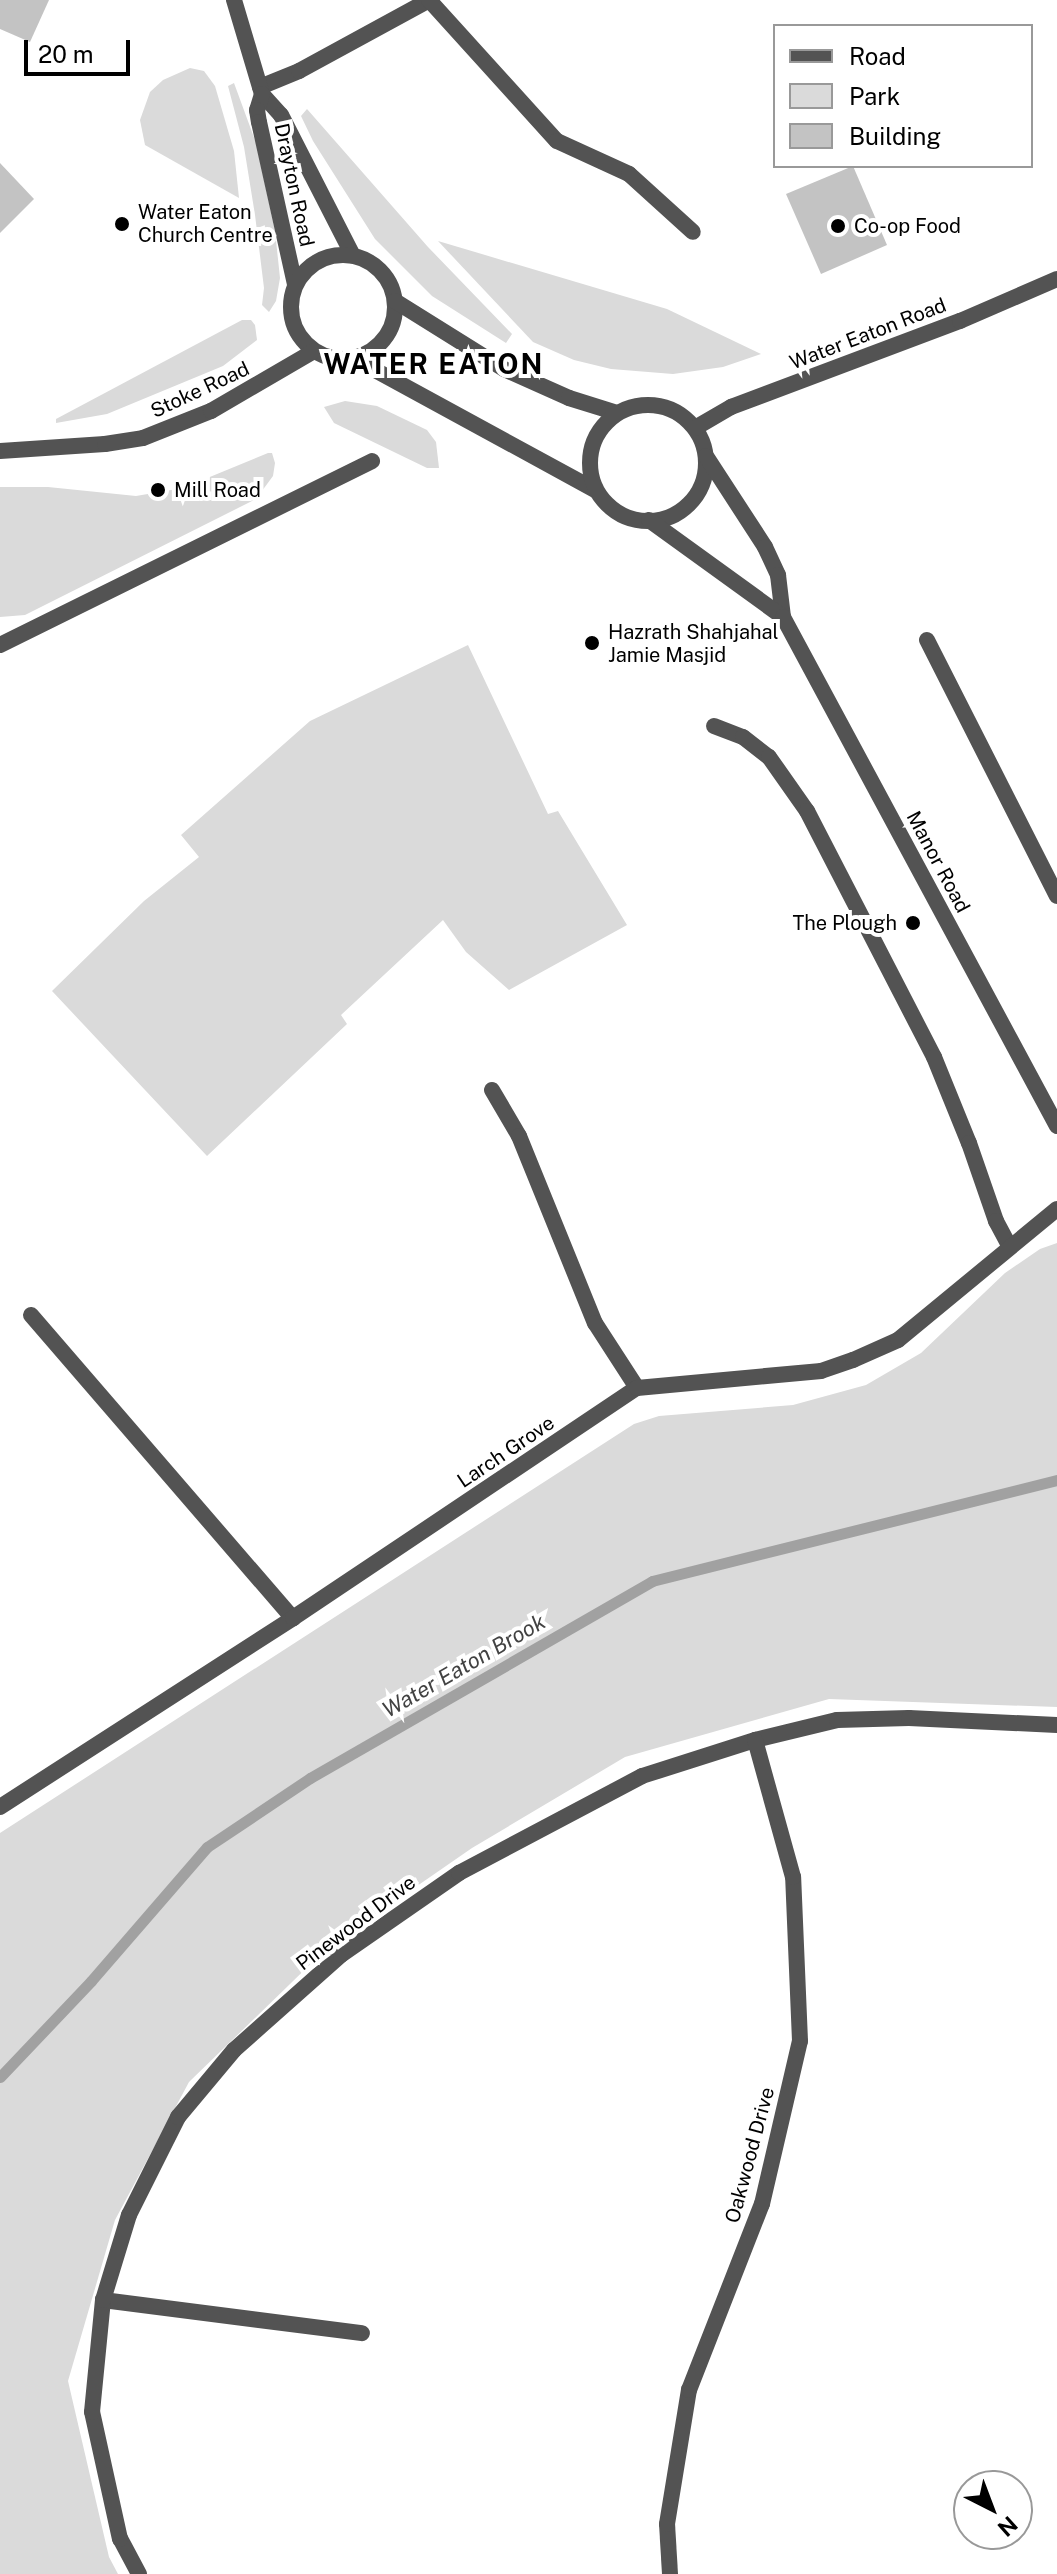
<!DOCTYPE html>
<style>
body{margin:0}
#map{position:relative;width:1057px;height:2574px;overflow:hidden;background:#fff;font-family:"Public Sans",sans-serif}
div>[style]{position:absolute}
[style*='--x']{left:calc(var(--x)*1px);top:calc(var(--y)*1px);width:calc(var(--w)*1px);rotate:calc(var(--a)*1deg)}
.green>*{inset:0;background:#dadada}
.stream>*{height:11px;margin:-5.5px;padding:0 5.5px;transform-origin:5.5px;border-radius:5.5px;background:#a1a1a1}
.building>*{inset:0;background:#c3c3c3}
.minor>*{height:16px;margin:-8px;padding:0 8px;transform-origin:8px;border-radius:8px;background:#535353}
.tertiary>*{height:16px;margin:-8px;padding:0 8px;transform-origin:8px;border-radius:8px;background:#535353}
.tertiary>.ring{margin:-8px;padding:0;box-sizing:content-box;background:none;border:16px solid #535353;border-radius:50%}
.dots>*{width:22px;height:22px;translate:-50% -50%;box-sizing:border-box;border:4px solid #fff;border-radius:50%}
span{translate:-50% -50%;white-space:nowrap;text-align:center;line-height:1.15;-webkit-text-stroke:8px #fff;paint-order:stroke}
.street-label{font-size:20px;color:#000}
.poi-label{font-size:20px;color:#000}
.left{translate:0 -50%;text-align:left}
.right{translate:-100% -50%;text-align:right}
.water-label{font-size:22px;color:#424242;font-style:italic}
.district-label{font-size:28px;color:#000;font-weight:700;letter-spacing:2px}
.legend{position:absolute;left:773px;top:24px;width:260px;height:144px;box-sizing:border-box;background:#fff;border:2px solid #999;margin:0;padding:10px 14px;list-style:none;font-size:24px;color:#000}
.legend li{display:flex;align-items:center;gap:16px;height:40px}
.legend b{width:40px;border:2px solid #999}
.north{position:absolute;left:953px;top:2470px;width:80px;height:80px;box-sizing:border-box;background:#fff;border:2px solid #999;border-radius:50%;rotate:138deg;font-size:22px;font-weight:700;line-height:32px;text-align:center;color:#000}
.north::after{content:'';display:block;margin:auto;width:28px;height:36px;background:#000;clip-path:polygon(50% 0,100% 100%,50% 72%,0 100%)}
.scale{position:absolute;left:24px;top:40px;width:106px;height:36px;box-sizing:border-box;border:4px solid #000;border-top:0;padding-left:10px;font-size:24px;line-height:28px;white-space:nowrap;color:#000;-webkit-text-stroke:6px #fff;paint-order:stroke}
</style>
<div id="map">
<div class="green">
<i style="clip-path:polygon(190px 68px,204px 71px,215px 86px,234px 151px,239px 198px,145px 145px,140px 120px,150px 92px,163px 80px)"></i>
<i style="clip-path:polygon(234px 83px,256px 143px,275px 231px,280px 278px,276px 301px,269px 312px,262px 305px,264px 288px,255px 215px,244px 147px,228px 86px)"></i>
<i style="clip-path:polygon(307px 109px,428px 247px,512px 334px,506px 343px,432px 296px,375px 239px,313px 141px,301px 116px)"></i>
<i style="clip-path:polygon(438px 241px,667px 309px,761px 354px,723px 367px,673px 374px,611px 369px,574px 360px,533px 342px)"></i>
<i style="clip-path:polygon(242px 320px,251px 320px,255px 325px,257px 340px,223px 366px,107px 414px,56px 423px,56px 419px)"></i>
<i style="clip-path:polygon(345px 401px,377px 406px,427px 430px,436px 442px,439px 468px,427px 468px,334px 423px,324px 407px)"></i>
<i style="clip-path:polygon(268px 453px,272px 453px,275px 463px,273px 476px,256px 499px,25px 615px,0 617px,0 487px,48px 487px,136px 496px,183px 488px)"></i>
<i style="clip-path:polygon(468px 645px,548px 814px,558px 811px,627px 925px,509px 990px,466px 952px,443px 920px,341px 1015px,347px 1024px,207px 1156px,52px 991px,144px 901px,199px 857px,181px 835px,310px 721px)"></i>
<i style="clip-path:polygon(1057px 1243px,1057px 1707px,829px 1699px,625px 1757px,472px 1848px,326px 1949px,189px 2082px,115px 2220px,68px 2381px,109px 2557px,118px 2574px,0 2574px,0 1833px,634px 1424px,659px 1416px,793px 1405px,866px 1385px,921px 1353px,1005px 1273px,1040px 1249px)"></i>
</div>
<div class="stream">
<i style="--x:0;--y:2077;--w:132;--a:-46.5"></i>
<i style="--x:91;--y:1981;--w:177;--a:-49.1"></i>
<i style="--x:207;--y:1847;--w:124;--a:-33.8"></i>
<i style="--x:310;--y:1778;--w:395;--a:-29.9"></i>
<i style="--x:652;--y:1581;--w:417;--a:-14"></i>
</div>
<div class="building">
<i style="clip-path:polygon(0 0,49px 0,30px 42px,0 29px)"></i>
<i style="clip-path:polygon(0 163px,34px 199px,0 233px)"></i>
<i style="clip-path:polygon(853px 166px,887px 245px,821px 274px,786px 194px)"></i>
</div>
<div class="minor">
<i style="--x:260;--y:87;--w:42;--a:-22.3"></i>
<i style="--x:299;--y:71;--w:148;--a:-28.6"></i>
<i style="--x:429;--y:0;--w:190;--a:47.8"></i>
<i style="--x:557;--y:141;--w:79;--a:24.6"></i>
<i style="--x:629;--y:174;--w:86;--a:42.2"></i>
<i style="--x:927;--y:640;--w:287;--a:63.1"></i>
<i style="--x:0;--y:645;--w:415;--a:-26.3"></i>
<i style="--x:714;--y:726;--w:31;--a:21"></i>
<i style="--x:743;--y:737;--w:33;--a:38"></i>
<i style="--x:769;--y:757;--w:66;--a:54.9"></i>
<i style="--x:807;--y:811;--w:277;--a:62.7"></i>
<i style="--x:934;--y:1057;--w:93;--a:67.9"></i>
<i style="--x:969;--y:1143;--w:83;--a:70.9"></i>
<i style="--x:996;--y:1221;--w:27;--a:62"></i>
<i style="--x:492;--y:1090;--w:53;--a:59.6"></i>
<i style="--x:519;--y:1136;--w:202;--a:67.9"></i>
<i style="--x:595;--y:1323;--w:77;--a:57.1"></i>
<i style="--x:31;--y:1315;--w:401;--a:49.2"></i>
<i style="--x:0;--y:1807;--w:349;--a:-32.8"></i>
<i style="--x:293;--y:1618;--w:414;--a:-33.8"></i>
<i style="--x:637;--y:1388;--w:185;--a:-5.3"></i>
<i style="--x:821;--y:1371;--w:34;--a:-19"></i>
<i style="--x:853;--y:1360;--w:49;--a:-24"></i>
<i style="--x:898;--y:1340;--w:206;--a:-39.5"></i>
<i style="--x:103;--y:2300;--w:261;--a:7.3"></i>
<i style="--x:139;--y:2574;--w:40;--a:-118"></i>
<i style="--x:120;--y:2539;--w:130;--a:-102.4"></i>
<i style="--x:92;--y:2412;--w:113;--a:-84.4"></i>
<i style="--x:103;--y:2300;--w:89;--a:-73"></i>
<i style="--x:129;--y:2215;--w:110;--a:-63.4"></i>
<i style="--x:178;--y:2117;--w:87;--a:-50.1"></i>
<i style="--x:234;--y:2050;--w:143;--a:-41.6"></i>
<i style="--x:341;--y:1955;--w:144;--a:-34.8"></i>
<i style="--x:459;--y:1873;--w:207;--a:-27.9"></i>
<i style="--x:642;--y:1776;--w:119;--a:-17.7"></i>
<i style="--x:755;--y:1740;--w:84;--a:-13.7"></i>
<i style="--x:837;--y:1720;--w:72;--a:-1.6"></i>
<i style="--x:909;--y:1718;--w:148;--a:2.7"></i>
<i style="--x:670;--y:2574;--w:50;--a:-93.4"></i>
<i style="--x:667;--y:2524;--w:136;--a:-80.7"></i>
<i style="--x:689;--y:2390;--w:200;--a:-68.6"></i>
<i style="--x:762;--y:2204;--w:167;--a:-76.9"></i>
<i style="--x:800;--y:2041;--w:164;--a:-92.4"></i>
<i style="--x:793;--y:1877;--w:142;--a:-105.5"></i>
</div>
<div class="tertiary">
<i style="--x:234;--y:0;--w:98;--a:73.4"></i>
<i style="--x:262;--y:94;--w:28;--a:48"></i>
<i style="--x:281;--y:115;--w:158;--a:62.9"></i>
<i style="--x:262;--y:94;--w:17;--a:107"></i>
<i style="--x:257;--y:110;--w:12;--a:81"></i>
<i style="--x:259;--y:122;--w:167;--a:77.5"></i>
<i class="ring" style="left:291px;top:255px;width:88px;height:88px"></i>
<i style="--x:395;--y:301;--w:128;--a:32"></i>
<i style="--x:504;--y:369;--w:71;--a:24"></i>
<i style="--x:569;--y:398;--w:50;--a:17.4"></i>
<i style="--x:353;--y:358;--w:276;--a:28.6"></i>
<i class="ring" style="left:590px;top:405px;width:100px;height:100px"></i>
<i style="--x:695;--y:428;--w:42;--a:-30.3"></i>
<i style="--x:731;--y:407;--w:245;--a:-20.6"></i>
<i style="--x:960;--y:321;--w:106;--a:-23.4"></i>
<i style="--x:0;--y:451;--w:105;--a:-3.8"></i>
<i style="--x:105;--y:444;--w:38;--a:-9"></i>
<i style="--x:143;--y:438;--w:73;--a:-21.7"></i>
<i style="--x:211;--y:411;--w:119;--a:-30.2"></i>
<i style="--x:706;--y:456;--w:108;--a:57"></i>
<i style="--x:765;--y:547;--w:31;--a:65"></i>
<i style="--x:778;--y:575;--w:42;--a:83.2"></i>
<i style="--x:649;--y:520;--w:165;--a:35.9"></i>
<i style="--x:783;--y:617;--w:578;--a:61.71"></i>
</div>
<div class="dots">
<i style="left:122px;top:224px;background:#000"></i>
<i style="left:838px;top:226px;background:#000"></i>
<i style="left:158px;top:490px;background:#000"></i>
<i style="left:592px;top:643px;background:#000"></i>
<i style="left:913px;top:923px;background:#000"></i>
</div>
<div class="street-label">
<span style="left:294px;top:185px;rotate:78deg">Drayton Road</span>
<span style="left:868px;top:334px;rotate:-21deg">Water Eaton Road</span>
<span style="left:200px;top:390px;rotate:-25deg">Stoke Road</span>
<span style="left:938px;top:862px;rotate:62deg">Manor Road</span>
<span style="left:506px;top:1452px;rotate:-34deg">Larch Grove</span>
<span style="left:356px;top:1923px;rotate:-37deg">Pinewood Drive</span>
<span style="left:750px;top:2155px;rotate:-75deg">Oakwood Drive</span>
</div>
<div class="poi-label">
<span class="left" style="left:138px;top:224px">Water Eaton<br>Church Centre</span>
<span class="left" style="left:854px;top:226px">Co-op Food</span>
<span class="left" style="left:174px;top:490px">Mill Road</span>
<span class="left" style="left:608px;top:644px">Hazrath Shahjahal<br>Jamie Masjid</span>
<span class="right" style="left:897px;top:923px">The Plough</span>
</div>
<div class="water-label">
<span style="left:464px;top:1666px;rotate:-30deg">Water Eaton Brook</span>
</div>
<div class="district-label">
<span style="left:434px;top:364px">WATER EATON</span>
</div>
<ul class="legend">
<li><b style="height:10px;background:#535353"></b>Road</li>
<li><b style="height:22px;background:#dadada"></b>Park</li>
<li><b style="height:22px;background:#c3c3c3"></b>Building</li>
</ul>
<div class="north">N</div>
<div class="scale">20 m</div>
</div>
